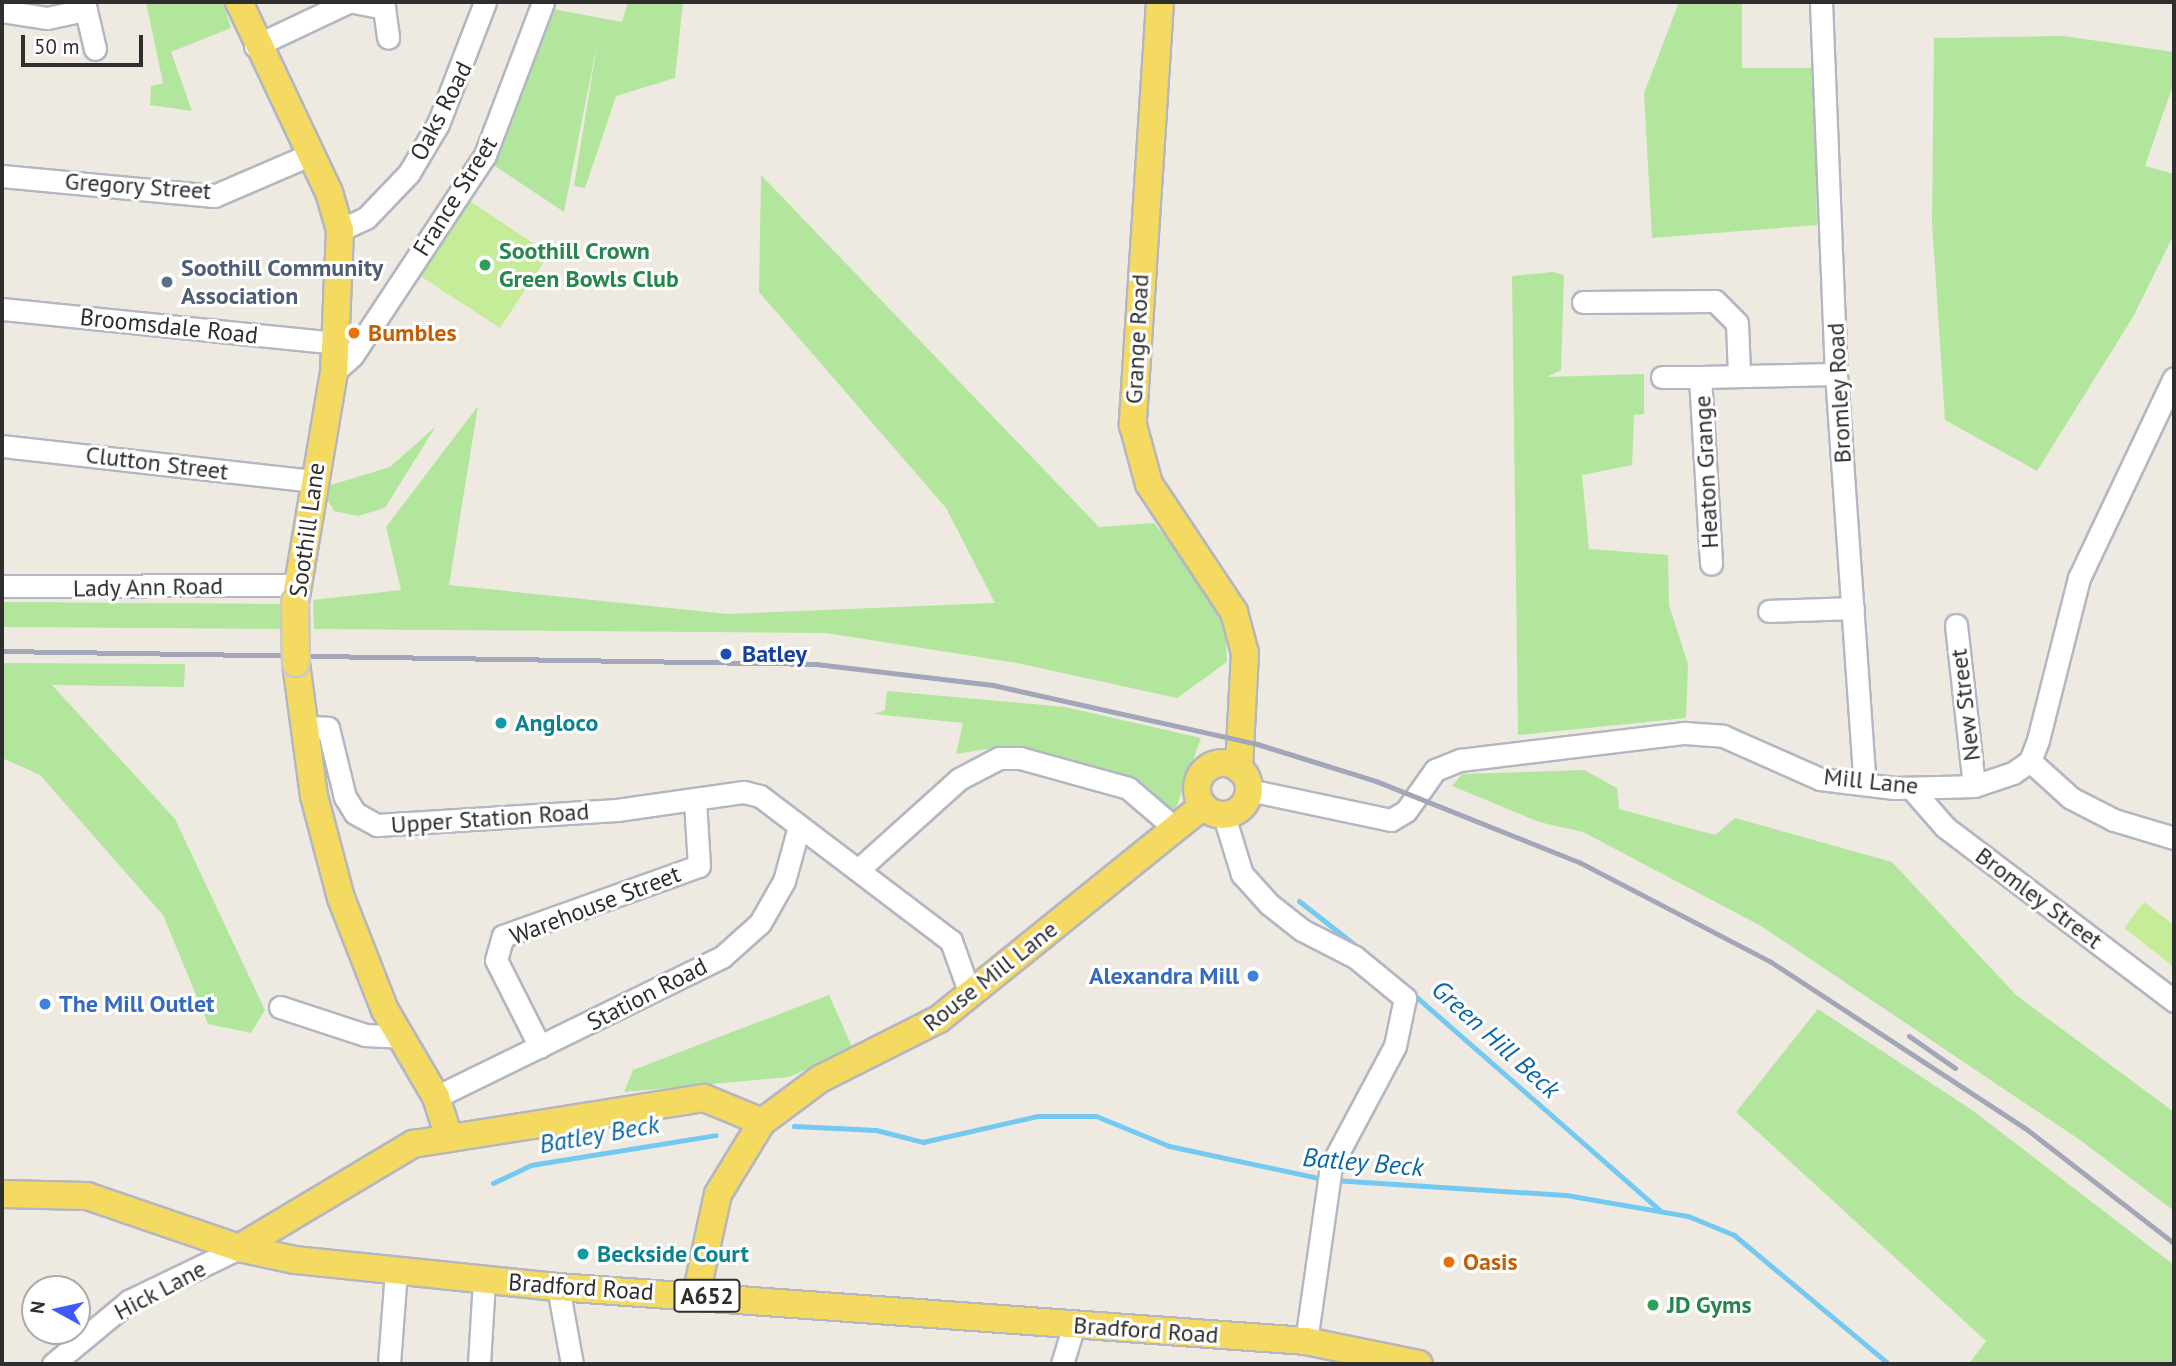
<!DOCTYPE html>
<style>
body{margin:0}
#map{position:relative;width:2176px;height:1366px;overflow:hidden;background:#efeae1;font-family:"PT Sans",sans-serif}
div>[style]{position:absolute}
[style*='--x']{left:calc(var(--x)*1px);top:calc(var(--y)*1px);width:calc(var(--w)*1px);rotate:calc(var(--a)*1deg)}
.green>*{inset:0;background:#b2e69d}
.pitch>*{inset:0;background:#c5ed99}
.stream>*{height:5px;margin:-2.5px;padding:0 2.5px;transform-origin:2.5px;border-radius:2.5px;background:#73c9f2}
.roads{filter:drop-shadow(2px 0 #b4b6c1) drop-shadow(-2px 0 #b4b6c1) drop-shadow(0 2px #b4b6c1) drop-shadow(0 -2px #b4b6c1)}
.minor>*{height:21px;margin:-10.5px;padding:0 10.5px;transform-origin:10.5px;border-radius:10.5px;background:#fff}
.major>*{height:26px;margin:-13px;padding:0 13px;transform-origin:13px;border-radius:13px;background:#f4da61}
.major>.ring{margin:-13px;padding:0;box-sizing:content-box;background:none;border:26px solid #f4da61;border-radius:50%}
.rail>*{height:5px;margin:-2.5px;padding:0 2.5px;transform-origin:2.5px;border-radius:2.5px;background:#a3a5b8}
.bridges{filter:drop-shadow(2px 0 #c9c9c9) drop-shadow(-2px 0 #c9c9c9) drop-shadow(0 2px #c9c9c9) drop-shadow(0 -2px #c9c9c9)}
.major-bridge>*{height:26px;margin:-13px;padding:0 13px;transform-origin:13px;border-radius:13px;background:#f4da61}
.dots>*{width:19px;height:19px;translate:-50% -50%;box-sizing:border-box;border:4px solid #fff;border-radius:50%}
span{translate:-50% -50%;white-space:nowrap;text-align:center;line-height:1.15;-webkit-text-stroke:6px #fff;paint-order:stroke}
.shield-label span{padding:2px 5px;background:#fff;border:2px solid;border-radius:5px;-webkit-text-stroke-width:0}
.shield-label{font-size:23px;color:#2e2e2e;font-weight:700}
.street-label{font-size:24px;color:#2e2e2e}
.leisure-label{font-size:24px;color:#27864d;font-weight:700}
.left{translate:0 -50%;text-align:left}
.service-label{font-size:24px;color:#4e5e75;font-weight:700}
.food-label{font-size:24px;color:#c56008;font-weight:700}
.transit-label{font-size:24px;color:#164399;font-weight:700}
.culture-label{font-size:24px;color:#0d838f;font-weight:700}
.shop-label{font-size:24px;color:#366cbe;font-weight:700}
.right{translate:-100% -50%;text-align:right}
.water-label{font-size:26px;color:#0b68a5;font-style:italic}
.frame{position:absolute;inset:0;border:4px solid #2e2e2e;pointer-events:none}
.north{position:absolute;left:21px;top:1275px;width:70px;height:70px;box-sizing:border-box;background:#fff;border:2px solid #ababab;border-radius:50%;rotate:278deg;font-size:19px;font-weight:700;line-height:28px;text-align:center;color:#2e2e2e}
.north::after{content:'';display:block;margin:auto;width:24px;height:32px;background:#4059fd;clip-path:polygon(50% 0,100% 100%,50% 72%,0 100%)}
.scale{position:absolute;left:21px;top:35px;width:122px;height:32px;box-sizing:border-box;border:4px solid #2e2e2e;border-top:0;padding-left:9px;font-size:21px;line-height:24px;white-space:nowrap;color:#2e2e2e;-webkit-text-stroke:5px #fff;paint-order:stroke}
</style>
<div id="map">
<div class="green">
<i style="clip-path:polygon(146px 2px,223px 2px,231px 28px,171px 52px,192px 111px,150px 105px,151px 86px,163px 83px)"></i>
<i style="clip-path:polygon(628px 2px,683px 2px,675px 78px,616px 96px,585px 188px,574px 186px,598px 39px,564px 212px,489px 162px,547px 8px,622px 22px)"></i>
<i style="clip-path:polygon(1679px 2px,1742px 2px,1742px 68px,1814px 68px,1817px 225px,1652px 238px,1644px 93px)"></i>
<i style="clip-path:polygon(2064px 36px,2174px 52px,2174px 82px,2145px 166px,2174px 174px,2174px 234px,2133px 317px,2037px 471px,1945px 420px,1932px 222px,1934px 38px)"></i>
<i style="clip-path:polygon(761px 175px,1099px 527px,1154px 523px,1224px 612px,1227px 662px,1177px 698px,1017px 663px,826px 633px,314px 629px,313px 600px,401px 590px,386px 527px,478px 406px,449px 585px,728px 614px,995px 603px,946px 508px,759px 292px)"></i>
<i style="clip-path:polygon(1553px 272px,1564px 275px,1561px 370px,1547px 377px,1644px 374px,1644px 414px,1634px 415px,1632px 465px,1582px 475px,1589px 549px,1668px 555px,1669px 605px,1688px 664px,1686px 718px,1518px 735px,1512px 276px)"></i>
<i style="clip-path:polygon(436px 426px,385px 508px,358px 516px,334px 511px,321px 488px,390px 467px)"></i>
<i style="clip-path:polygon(2px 602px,280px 604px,282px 629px,2px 627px)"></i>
<i style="clip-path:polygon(2px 663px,185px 664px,184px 687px,52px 685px,175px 819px,265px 1010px,251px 1033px,208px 1024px,163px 915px,40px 775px,2px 758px)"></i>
<i style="clip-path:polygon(887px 691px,1065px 707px,1201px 738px,1173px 816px,1146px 786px,1006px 746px,956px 754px,963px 723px,874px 714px,885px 710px)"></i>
<i style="clip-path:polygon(1584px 770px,1617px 788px,1619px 809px,1715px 835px,1735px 818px,1892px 862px,2016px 995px,2174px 1112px,2174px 1211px,2080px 1140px,1761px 926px,1583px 832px,1539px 822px,1452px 786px,1462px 774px)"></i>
<i style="clip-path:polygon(829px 995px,853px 1049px,789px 1077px,624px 1092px,633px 1070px)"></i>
<i style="clip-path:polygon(1818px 1009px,1972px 1110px,2174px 1265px,2174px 1364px,1969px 1364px,1986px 1341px,1736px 1112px)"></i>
</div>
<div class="pitch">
<i style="clip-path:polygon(470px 201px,549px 254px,500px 328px,420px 276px)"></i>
<i style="clip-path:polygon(2144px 902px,2174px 925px,2174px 967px,2124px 928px)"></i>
</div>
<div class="stream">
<i style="--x:1299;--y:901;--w:78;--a:38.2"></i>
<i style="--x:1373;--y:959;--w:383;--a:41.2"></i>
<i style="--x:794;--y:1126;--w:82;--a:2.8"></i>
<i style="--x:876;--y:1130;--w:49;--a:14.3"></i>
<i style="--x:923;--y:1142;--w:117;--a:-12.8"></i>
<i style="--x:1037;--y:1116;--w:59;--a:0"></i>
<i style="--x:1096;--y:1116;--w:79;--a:22.3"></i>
<i style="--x:1169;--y:1146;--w:157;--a:12.1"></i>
<i style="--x:1333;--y:1180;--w:233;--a:3.7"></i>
<i style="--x:1566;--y:1195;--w:124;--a:9.8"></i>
<i style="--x:1688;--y:1216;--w:50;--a:22.4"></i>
<i style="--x:1734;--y:1235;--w:202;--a:39.8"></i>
<i style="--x:493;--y:1183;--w:42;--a:-25.3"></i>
<i style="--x:531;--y:1165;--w:187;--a:-9.2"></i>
</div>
<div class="roads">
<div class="minor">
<i style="--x:84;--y:2;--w:48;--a:76.8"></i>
<i style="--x:354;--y:2;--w:31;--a:11"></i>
<i style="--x:384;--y:8;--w:30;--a:82"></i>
<i style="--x:1821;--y:2;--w:372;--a:87.7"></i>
<i style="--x:1836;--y:374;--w:411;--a:86"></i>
<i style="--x:2;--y:11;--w:46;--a:8.8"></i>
<i style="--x:47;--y:18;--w:40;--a:-12"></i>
<i style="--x:255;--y:46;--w:103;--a:-25.3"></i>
<i style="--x:2;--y:176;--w:213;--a:5.4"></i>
<i style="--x:214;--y:196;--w:103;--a:-23.3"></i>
<i style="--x:340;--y:230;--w:29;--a:-25"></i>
<i style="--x:366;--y:218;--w:62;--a:-46.3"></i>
<i style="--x:409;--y:173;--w:57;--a:-59.4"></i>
<i style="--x:438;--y:124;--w:131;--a:-68.9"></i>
<i style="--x:1583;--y:302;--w:132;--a:-0.4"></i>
<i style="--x:1715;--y:301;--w:31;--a:45"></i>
<i style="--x:1737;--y:323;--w:49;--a:87.7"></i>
<i style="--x:2;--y:309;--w:337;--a:5.8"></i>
<i style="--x:334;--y:372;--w:24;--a:-42"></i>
<i style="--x:352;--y:356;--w:241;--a:-56.5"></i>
<i style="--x:485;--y:155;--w:164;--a:-69.2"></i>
<i style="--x:1662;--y:377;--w:38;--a:0"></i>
<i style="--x:1700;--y:377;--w:187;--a:86.6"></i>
<i style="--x:1700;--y:377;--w:136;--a:-1.3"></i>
<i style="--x:2;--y:446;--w:313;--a:6.4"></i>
<i style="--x:2;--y:586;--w:293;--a:-0.2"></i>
<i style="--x:1769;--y:611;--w:84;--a:-2"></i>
<i style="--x:1956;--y:625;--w:162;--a:83.6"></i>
<i style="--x:304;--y:727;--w:24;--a:2"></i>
<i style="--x:328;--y:728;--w:71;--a:76.2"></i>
<i style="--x:345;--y:797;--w:19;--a:58"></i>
<i style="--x:355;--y:813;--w:25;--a:29"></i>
<i style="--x:377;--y:825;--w:240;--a:-3.6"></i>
<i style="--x:617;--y:810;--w:128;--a:-8.1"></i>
<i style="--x:744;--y:792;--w:16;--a:14"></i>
<i style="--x:760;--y:796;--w:240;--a:37.2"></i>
<i style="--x:951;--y:941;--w:53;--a:70.2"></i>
<i style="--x:2030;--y:761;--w:55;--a:42.1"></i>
<i style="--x:2071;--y:798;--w:48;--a:27.1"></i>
<i style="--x:2114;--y:820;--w:63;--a:16.7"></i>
<i style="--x:1911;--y:788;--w:52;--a:48.9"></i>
<i style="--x:1945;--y:827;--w:288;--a:37.2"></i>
<i style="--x:1249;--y:790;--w:145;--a:11.9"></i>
<i style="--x:1391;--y:820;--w:17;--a:-31"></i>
<i style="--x:1406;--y:811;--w:50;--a:-54.7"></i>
<i style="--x:1435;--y:770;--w:27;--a:-22"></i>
<i style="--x:1460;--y:760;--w:226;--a:-6.9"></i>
<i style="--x:1684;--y:733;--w:39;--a:4"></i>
<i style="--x:1723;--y:736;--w:106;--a:23.9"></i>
<i style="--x:1820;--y:779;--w:75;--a:6.9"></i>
<i style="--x:1894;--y:788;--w:80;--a:-1.4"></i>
<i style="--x:1974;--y:786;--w:41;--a:-18.4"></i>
<i style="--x:2013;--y:773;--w:21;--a:-35"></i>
<i style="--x:2030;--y:761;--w:22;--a:-69"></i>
<i style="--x:2038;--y:740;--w:167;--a:-75.8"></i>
<i style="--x:2079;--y:578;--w:221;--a:-64.6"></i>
<i style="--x:1224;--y:816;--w:61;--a:72.8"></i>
<i style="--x:1242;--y:874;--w:40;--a:48"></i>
<i style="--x:1269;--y:904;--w:42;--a:38.2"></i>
<i style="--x:1302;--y:930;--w:59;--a:27"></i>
<i style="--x:1355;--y:957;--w:65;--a:39.4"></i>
<i style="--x:1405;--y:998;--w:49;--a:101.8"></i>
<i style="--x:1395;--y:1046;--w:136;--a:118.1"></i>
<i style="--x:1331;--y:1166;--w:177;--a:98.1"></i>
<i style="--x:858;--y:870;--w:136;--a:-42"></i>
<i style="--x:959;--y:779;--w:45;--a:-27.7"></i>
<i style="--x:999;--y:758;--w:21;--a:0"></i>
<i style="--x:1020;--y:758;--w:112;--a:15.5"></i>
<i style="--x:1128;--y:788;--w:63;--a:40.5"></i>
<i style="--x:280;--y:1007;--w:89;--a:18.2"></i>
<i style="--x:365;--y:1035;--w:34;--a:3"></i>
<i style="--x:540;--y:1047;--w:97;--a:-116.8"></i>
<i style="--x:496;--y:960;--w:25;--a:-74"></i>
<i style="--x:503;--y:936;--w:208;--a:-19.7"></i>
<i style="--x:699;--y:866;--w:65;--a:-93.5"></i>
<i style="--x:436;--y:1097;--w:318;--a:-26.1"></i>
<i style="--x:722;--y:957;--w:51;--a:-41.8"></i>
<i style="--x:760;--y:923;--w:48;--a:-60.3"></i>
<i style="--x:784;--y:881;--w:53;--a:-74.6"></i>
<i style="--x:558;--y:1287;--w:78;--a:79.7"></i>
<i style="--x:53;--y:1364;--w:99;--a:-39.7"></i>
<i style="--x:129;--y:1301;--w:122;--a:-25.7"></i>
<i style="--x:389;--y:1364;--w:93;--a:-85.7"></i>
<i style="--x:479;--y:1364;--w:85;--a:-86.6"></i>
<i style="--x:1062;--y:1364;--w:41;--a:-72.9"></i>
</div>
<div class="major">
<i style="--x:239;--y:2;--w:210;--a:64.7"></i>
<i style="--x:329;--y:192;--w:40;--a:74"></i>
<i style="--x:340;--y:230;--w:142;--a:92.4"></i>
<i style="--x:334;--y:372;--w:233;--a:99.6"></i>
<i style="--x:1160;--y:2;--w:424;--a:93.7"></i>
<i style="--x:1133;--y:425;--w:61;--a:74.8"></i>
<i style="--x:1149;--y:484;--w:154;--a:56.4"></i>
<i style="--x:1234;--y:612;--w:42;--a:75"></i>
<i style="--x:1245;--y:653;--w:116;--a:93"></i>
<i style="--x:296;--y:663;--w:134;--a:82.3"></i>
<i style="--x:314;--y:796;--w:106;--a:75.2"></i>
<i style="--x:341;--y:898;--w:120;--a:68.6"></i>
<i style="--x:385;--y:1010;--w:101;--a:59.6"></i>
<i style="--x:436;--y:1097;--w:42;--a:72"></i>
<i class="ring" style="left:1197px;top:763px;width:26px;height:26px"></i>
<i style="--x:2;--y:1194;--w:85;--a:1.3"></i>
<i style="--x:87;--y:1196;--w:161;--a:18.9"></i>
<i style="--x:239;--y:1248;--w:57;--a:12.1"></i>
<i style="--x:295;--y:1260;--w:264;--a:5.9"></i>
<i style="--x:558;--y:1287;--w:750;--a:4.13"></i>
<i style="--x:1306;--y:1341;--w:115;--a:11.5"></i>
<i style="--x:239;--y:1248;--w:203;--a:-30.9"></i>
<i style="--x:413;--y:1144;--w:295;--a:-9"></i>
<i style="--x:704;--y:1098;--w:63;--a:22.5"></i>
<i style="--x:696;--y:1295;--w:103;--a:-77.7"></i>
<i style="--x:718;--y:1194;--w:84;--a:-58.6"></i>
<i style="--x:762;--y:1122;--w:72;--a:-36.6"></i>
<i style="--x:820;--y:1079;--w:133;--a:-26.8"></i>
<i style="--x:939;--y:1019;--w:339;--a:-38.9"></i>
</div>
</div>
<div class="rail">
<i style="--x:2;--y:651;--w:814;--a:0.91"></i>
<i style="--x:816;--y:664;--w:178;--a:6.8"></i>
<i style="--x:993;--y:685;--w:271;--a:12.6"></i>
<i style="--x:1257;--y:744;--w:125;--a:17.3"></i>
<i style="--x:1376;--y:781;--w:219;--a:21.8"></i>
<i style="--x:1579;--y:862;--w:216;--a:27.5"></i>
<i style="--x:1771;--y:962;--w:303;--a:33.2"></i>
<i style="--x:2025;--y:1128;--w:188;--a:37.7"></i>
<i style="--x:1909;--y:1036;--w:56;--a:34.8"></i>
</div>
<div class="bridges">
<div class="major-bridge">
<i style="--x:295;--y:602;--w:61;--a:89.1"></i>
</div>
</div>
<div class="dots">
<i style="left:485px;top:265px;background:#2e9e5b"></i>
<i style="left:167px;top:282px;background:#5c6f8a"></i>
<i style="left:354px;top:333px;background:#e8710a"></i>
<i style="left:726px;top:654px;background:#1a4fb4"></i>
<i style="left:501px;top:723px;background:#0f9aa8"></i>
<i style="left:1253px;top:976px;background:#3f7fe0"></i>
<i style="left:45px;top:1004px;background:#3f7fe0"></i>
<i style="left:583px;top:1254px;background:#0f9aa8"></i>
<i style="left:1449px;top:1262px;background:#e8710a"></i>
<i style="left:1653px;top:1305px;background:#2e9e5b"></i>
</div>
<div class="shield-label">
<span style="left:707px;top:1296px">A652</span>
</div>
<div class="street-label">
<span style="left:441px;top:111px;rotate:-63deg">Oaks Road</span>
<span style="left:138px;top:186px;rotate:4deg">Gregory Street</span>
<span style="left:455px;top:196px;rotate:-58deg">France Street</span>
<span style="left:169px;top:326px;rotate:6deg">Broomsdale Road</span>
<span style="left:1137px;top:339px;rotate:-87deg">Grange Road</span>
<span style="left:1839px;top:393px;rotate:-93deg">Bromley Road</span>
<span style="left:157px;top:463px;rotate:7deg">Clutton Street</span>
<span style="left:1706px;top:472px;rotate:-93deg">Heaton Grange</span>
<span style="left:307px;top:530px;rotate:-82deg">Soothill Lane</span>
<span style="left:148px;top:587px;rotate:-1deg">Lady Ann Road</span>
<span style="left:1965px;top:705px;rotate:-97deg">New Street</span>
<span style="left:1871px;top:781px;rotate:6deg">Mill Lane</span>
<span style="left:490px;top:818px;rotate:-4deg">Upper Station Road</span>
<span style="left:2039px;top:898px;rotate:37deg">Bromley Street</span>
<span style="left:595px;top:905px;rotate:-21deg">Warehouse Street</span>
<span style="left:990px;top:976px;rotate:-38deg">Rouse Mill Lane</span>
<span style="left:647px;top:994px;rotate:-27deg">Station Road</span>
<span style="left:581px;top:1287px;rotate:4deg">Bradford Road</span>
<span style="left:160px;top:1290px;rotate:-28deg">Hick Lane</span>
<span style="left:1146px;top:1330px;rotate:4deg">Bradford Road</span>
</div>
<div class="leisure-label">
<span class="left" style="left:499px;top:265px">Soothill Crown<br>Green Bowls Club</span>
<span class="left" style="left:1667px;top:1305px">JD Gyms</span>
</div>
<div class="service-label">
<span class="left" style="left:181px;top:282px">Soothill Community<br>Association</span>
</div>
<div class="food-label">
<span class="left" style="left:368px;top:333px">Bumbles</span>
<span class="left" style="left:1463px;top:1262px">Oasis</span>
</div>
<div class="transit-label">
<span class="left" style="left:742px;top:654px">Batley</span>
</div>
<div class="culture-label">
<span class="left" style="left:515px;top:723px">Angloco</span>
<span class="left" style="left:597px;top:1254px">Beckside Court</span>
</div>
<div class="shop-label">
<span class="right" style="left:1239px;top:976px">Alexandra Mill</span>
<span class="left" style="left:59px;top:1004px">The Mill Outlet</span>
</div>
<div class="water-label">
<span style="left:1496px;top:1039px;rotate:42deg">Green Hill Beck</span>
<span style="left:599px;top:1134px;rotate:-10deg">Batley Beck</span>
<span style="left:1363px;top:1162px;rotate:5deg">Batley Beck</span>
</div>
<div class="frame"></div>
<div class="north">N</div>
<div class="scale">50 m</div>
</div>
